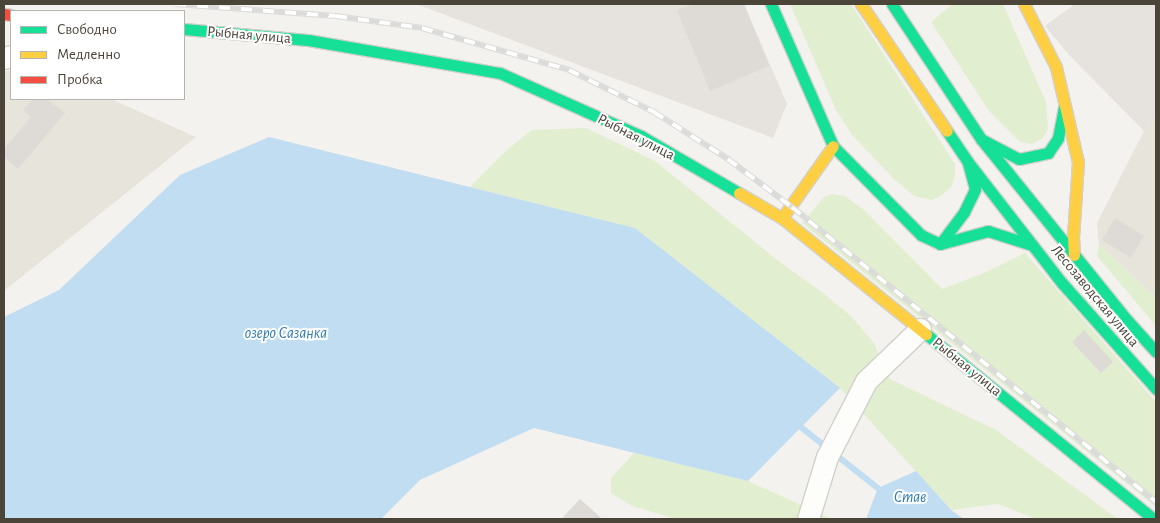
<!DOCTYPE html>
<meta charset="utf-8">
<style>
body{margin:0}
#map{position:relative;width:1160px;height:523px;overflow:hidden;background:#f4f2ee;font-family:"Alegreya Sans",sans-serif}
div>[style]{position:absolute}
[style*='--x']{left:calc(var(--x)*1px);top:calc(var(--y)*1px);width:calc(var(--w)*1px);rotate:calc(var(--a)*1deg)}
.residential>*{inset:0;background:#e7e4dc}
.industrial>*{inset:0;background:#e6e2de}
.green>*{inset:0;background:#e1eecf}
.parking>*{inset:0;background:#e6e3df}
.water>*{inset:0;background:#c0ddf1}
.stream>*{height:5.5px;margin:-2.75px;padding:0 2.75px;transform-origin:2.75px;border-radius:2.75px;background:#c0ddf1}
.building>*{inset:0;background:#dedbd6}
.roads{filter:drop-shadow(1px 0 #d2d0cb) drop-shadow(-1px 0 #d2d0cb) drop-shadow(0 1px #d2d0cb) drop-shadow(0 -1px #d2d0cb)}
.street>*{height:21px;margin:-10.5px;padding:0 10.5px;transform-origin:10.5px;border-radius:10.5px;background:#fdfdfc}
.fast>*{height:11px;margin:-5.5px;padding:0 5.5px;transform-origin:5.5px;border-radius:5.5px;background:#16e098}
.slow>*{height:11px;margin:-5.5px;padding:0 5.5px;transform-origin:5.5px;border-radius:5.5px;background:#ffcf43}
.jam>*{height:11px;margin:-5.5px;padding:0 5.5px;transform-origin:5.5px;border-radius:5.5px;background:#f24e42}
.rail>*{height:5.5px;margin-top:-2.75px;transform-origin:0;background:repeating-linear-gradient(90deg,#fff 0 11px,#dbdbda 0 22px);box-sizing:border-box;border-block:1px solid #dbdbda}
span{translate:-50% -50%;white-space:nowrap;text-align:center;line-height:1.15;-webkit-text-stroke:4px #fff;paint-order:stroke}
.street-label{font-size:15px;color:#4b4439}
.water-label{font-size:16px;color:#2e7ab2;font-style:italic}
.frame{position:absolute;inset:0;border:5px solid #4b4439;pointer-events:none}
.legend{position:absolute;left:10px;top:10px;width:175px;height:90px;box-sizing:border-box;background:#fff;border:1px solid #b7b4b0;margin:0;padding:6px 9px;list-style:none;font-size:15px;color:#4b4439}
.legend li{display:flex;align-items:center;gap:10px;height:25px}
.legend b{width:25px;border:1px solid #b7b4b0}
</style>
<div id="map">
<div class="residential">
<i style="clip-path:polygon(4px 71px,11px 71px,11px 99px,111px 99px,196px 137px,4px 291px)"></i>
<i style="clip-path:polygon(1156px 116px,1156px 298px,1099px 244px,1097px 223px,1144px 131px)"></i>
</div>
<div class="industrial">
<i style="clip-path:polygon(416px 4px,744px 4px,787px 104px,773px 138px)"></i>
</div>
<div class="green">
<i style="clip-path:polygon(790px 4px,851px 4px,955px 164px,955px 176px,951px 187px,942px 195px,932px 200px,914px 196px,896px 181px,852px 135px,836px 110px)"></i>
<i style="clip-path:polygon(949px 4px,1003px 4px,1046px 102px,1048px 129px,1043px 138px,1032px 144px,1020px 142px,989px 111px,931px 22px,950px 6px)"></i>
<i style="clip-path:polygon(586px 128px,655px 161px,781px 263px,822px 292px,851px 316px,874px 343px,890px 379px,996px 430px,1118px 519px,1037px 519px,998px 504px,951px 510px,840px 388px,635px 228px,470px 187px,508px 149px,532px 130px)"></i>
<i style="clip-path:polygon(832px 194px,845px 196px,864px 210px,942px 289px,984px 273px,1025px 253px,1156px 402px,1156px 507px,802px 223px,824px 197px)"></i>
<i style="clip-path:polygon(1099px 244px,1156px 298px,1156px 326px,1097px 256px)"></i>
<i style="clip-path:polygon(634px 453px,748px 481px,832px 519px,676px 519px,632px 506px,611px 493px,611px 478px)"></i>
</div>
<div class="parking">
<i style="clip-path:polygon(1075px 4px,1156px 4px,1156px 116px,1144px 131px,1070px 56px,1045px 26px)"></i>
</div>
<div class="water">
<i style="clip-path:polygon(269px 137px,635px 228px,840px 388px,748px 481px,534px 428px,420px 480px,381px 519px,4px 519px,4px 317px,59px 290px,180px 175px)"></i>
<i style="clip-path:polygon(916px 471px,951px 510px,964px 519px,866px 519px,878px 488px)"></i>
</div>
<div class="stream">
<i style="--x:801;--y:427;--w:98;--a:38.4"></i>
</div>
<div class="building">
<i style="clip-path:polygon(693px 4px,744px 4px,769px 66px,710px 91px,677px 10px)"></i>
<i style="clip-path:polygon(33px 99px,47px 99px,65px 113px,18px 169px,4px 157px,4px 149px,31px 117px,23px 110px)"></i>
<i style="clip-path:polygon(1115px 218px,1144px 236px,1131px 258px,1102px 240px)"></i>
<i style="clip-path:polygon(1084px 330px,1113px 362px,1101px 373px,1072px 342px)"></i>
<i style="clip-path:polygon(580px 499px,598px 515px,602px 519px,566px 519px,563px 517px)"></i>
</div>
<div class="roads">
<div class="street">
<i style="--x:4;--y:58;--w:7;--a:-16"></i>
<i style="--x:808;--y:519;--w:65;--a:-73"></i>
<i style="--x:827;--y:457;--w:85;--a:-62.8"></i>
<i style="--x:866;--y:381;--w:75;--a:-43.9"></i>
</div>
<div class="fast">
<i style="--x:771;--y:4;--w:155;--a:66.4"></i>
<i style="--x:833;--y:146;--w:125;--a:45.3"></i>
<i style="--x:921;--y:235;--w:21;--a:25"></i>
<i style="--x:940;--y:244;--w:50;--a:-15.2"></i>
<i style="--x:988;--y:231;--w:46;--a:17.7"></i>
<i style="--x:892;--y:4;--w:162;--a:56.6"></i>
<i style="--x:981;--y:139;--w:233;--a:51.1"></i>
<i style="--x:1127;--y:320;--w:43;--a:47.8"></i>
<i style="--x:184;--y:29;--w:124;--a:5.1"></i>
<i style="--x:308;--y:40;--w:195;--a:9.8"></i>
<i style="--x:500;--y:73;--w:154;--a:24.1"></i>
<i style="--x:641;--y:136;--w:113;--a:30.2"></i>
<i style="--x:947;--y:131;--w:37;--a:56"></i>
<i style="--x:968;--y:162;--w:153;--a:52.2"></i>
<i style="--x:1062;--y:283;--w:142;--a:48.4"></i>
<i style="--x:981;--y:139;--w:43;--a:27.8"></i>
<i style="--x:1019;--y:159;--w:30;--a:-12"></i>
<i style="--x:1048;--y:153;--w:18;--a:-56"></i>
<i style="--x:1058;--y:138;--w:31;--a:-79"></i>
<i style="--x:940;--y:244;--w:40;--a:-53"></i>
<i style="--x:964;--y:212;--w:25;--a:-64"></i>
<i style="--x:975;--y:189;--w:28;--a:-105"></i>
<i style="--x:926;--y:334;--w:294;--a:39.1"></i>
</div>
<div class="slow">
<i style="--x:861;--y:4;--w:153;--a:55.9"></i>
<i style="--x:1024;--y:4;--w:71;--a:63.1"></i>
<i style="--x:1056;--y:67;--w:98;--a:77"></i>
<i style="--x:1078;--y:162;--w:75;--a:93.8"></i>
<i style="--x:1073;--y:237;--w:18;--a:87"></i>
<i style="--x:739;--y:193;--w:50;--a:30.2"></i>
<i style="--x:782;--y:218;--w:185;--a:38.9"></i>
<i style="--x:782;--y:218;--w:88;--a:-54.7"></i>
</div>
<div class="jam">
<i style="--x:4;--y:14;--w:7;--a:8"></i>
</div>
</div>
<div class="rail">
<i style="--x:175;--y:4;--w:161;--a:4.3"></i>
<i style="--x:336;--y:16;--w:87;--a:7.9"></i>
<i style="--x:422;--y:28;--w:153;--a:15.9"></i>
<i style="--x:569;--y:70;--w:95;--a:26.3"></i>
<i style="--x:654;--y:112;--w:88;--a:32.4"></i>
<i style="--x:728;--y:159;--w:80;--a:36.9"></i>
<i style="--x:792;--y:207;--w:469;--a:39"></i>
</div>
<div class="street-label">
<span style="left:249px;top:35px;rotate:5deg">Рыбная улица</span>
<span style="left:636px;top:137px;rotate:27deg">Рыбная улица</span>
<span style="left:1095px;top:296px;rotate:50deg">Лесозаводская улица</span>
<span style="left:967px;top:367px;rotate:39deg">Рыбная улица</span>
</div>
<div class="water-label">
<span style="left:286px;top:333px">озеро Сазанка</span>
<span style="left:910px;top:497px">Став</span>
</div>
<div class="frame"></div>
<ul class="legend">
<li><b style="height:6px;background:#16e098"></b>Свободно</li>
<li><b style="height:6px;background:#ffcf43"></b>Медленно</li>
<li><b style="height:6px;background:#f24e42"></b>Пробка</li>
</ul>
</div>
